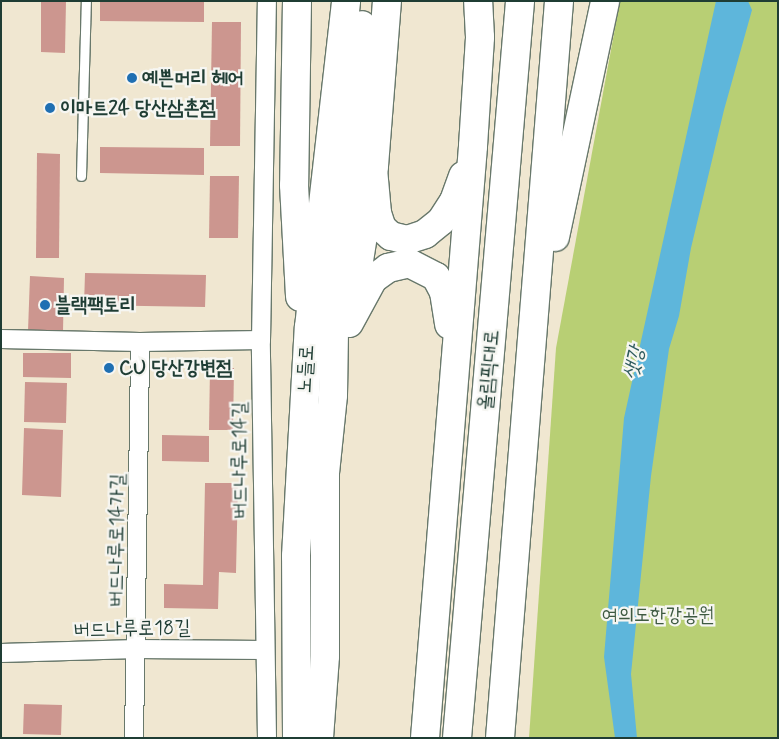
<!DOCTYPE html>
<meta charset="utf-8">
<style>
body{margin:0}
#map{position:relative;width:779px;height:739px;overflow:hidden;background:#f0e7d1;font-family:Mynerve,"Poor Story",sans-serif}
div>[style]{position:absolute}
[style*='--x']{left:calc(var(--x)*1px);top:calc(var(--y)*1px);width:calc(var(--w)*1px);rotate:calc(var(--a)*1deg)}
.green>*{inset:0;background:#b8cf74}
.water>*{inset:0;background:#5eb6db}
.building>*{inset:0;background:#cc968f}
.roads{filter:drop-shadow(1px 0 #68786b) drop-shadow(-1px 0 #68786b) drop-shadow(0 1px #68786b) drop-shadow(0 -1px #68786b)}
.service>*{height:9px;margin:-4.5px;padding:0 4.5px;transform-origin:4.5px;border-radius:4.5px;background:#fff}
.minor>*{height:18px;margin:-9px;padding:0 9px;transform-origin:9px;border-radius:9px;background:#fff}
.primary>*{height:28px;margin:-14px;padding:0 14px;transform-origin:14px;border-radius:14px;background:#fff}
.trunk>*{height:28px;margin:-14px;padding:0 14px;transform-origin:14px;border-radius:14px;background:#fff}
.dots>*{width:14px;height:14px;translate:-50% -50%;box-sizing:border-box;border:2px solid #f6f6f2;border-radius:50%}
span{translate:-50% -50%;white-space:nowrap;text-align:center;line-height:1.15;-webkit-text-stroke:4.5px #f6f6f2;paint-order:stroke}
.poi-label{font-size:20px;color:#1f3d34;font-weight:700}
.left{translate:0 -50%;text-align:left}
.street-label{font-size:20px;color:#1f3d34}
.park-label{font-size:20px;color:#3e5a41}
.water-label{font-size:21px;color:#2f5b5e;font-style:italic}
.frame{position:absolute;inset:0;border:2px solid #1f3d34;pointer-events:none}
</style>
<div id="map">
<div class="green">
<i style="clip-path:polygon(620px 1px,778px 1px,778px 738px,529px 738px,556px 348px)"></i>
</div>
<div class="water">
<i style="clip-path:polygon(716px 1px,748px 1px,752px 10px,724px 110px,691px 248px,679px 316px,669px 349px,651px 476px,631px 674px,637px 738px,615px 738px,604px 657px,624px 418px)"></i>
</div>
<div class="building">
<i style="clip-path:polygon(41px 1px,66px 1px,65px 53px,41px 52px)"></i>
<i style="clip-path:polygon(100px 1px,204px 1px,204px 22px,100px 21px)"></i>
<i style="clip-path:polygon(212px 22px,241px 22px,240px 146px,210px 146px)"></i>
<i style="clip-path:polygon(100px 147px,204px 148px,204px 175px,100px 173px)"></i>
<i style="clip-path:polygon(37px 153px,60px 154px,59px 258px,36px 258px)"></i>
<i style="clip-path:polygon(210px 176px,239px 176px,238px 238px,209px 238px)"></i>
<i style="clip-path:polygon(85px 273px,206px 275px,205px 307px,84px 305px)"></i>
<i style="clip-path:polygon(30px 276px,64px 278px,63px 332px,28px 331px)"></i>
<i style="clip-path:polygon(23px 353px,71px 353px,71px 378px,23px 377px)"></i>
<i style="clip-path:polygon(210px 368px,234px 368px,233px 430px,209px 430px)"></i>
<i style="clip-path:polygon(25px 382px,67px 383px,66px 423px,24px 422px)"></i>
<i style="clip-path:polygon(24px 428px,63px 430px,61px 497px,22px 495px)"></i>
<i style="clip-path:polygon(162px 435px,209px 436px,209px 462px,162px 461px)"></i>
<i style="clip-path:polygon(205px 483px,238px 483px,236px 573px,219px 572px,218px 609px,164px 608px,164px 584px,203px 585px)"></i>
<i style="clip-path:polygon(24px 704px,62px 705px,61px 735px,23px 734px)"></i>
</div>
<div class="roads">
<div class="service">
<i style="--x:81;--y:176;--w:175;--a:-88.4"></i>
</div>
<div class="minor">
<i style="--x:1;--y:339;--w:139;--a:1.2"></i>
<i style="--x:140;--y:342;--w:121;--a:-0.9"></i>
<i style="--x:1;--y:653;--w:136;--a:-1.7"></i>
<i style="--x:137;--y:649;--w:127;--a:0.5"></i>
<i style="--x:134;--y:738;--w:396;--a:-89.1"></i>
<i style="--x:267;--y:738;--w:398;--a:-90.9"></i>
<i style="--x:261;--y:340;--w:339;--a:-89"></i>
</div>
<div class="primary">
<i style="--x:297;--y:1;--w:184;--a:90.9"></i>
<i style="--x:294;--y:185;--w:112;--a:86.9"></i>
<i style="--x:355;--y:286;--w:121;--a:-81"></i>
<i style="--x:374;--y:166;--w:166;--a:-85.5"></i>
<i style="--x:297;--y:738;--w:182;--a:-90.3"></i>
<i style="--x:296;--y:556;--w:229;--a:-86.8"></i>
<i style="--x:309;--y:327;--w:328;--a:-83.5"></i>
<i style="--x:319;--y:738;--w:82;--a:-85.8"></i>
<i style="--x:325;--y:656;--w:183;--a:-90"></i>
<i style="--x:325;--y:473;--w:78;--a:-84.1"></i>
<i style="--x:333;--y:395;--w:64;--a:-89.1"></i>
<i style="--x:334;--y:331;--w:307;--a:-84.8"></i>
</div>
<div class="trunk">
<i style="--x:373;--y:169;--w:44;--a:84.8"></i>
<i style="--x:377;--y:213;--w:16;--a:72"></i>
<i style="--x:382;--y:228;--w:12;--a:42"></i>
<i style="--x:391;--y:236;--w:16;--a:14"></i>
<i style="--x:407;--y:240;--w:19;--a:-18"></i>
<i style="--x:425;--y:234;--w:21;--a:-39"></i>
<i style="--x:441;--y:221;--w:24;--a:-57"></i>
<i style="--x:454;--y:201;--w:27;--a:-70"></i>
<i style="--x:555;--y:237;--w:241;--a:-78"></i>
<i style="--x:349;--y:323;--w:50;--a:-61.4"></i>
<i style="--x:373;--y:279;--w:19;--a:-36"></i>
<i style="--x:388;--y:268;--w:22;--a:-13"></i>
<i style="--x:409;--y:263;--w:30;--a:27"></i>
<i style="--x:436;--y:277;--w:17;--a:62"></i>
<i style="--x:444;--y:292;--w:33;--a:81"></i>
<i style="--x:425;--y:738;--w:594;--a:-85.36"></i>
<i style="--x:473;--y:146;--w:109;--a:-86.3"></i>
<i style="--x:480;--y:37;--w:36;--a:-93"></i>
<i style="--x:457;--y:738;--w:740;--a:-85.11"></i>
<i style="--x:500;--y:738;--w:739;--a:-85.42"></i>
</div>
</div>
<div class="dots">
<i style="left:132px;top:78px;background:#1f6fb2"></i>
<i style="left:50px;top:108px;background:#1f6fb2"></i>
<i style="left:45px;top:305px;background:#1f6fb2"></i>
<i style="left:109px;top:368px;background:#1f6fb2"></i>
</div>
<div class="poi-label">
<span class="left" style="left:142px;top:78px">예쁜머리 헤어</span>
<span class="left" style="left:60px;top:108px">이마트24 당산삼촌점</span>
<span class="left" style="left:55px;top:305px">블랙팩토리</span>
<span class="left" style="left:119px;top:368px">CU 당산강변점</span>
</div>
<div class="street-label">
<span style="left:306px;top:369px;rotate:-87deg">노들로</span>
<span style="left:489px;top:370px;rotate:-85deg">올림픽대로</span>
<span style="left:240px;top:460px;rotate:-90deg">버드나루로14길</span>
<span style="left:117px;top:540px;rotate:-89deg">버드나루로14가길</span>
<span style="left:132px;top:629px;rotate:-1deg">버드나루로18길</span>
</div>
<div class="park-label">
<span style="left:658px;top:615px">여의도한강공원</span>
</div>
<div class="water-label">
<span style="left:634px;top:363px;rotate:-77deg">샛강</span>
</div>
<div class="frame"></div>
</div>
